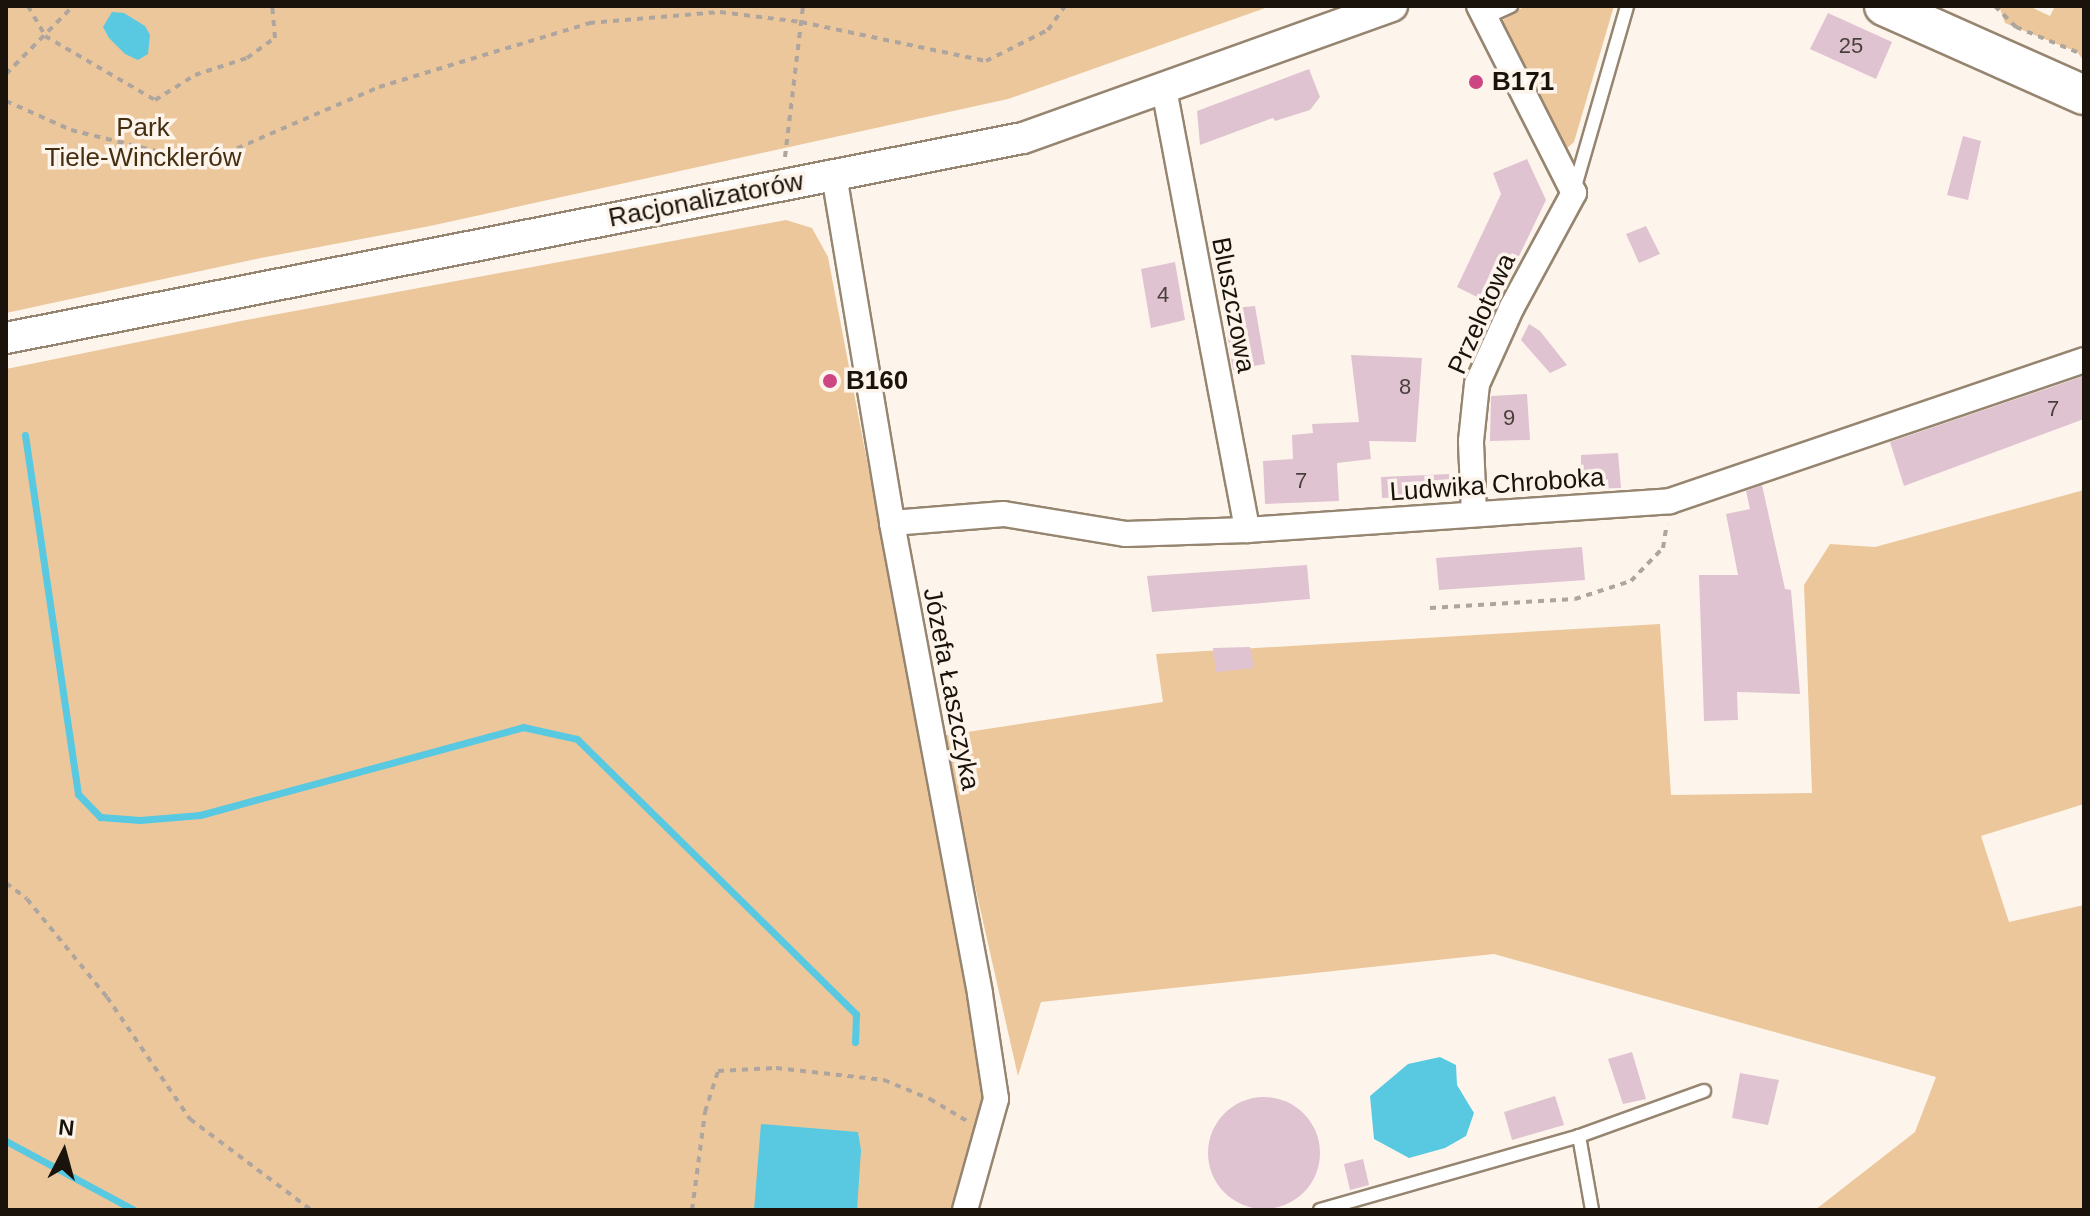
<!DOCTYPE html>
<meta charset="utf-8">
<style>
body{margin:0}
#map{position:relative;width:2090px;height:1216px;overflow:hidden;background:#fdf5ec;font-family:Arial,sans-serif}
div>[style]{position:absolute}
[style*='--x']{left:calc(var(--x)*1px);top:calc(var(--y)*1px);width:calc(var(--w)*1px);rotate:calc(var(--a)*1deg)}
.green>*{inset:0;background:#ecc79c}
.water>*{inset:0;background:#58c9e1}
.stream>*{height:7px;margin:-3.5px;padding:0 3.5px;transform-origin:3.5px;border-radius:3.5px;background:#58c9e1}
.building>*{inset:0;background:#e0c3d1}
.round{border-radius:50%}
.path>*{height:4px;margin-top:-2px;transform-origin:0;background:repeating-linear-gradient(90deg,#aea69e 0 6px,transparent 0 12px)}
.roads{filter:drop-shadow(2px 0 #968570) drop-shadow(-2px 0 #968570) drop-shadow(0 2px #968570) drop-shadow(0 -2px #968570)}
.service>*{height:12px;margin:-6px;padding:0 6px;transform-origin:6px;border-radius:6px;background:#fff}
.minor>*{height:24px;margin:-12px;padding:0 12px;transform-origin:12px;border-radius:12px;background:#fff}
.tertiary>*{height:30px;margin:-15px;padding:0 15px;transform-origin:15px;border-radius:15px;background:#fff}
.primary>*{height:38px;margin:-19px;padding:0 19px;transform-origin:19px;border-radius:19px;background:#fff}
.dots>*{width:22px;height:22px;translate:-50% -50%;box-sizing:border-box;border:4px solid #fdf5ec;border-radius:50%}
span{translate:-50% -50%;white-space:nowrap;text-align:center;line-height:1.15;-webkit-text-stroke:7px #fdf5ec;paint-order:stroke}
.number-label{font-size:22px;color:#4b3f3c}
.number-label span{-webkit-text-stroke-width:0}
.poi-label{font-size:26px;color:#19130b;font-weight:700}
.left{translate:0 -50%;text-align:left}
.park-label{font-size:26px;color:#462f11}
.street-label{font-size:26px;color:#19130b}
.frame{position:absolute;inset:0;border:8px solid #19130b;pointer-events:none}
.north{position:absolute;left:24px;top:1112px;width:80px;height:80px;-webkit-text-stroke:6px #fdf5ec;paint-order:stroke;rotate:6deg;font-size:22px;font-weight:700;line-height:32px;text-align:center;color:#19130b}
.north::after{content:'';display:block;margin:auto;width:28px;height:36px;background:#19130b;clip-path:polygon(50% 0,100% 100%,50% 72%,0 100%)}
</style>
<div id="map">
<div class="green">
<i style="clip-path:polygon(6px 6px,1271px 6px,1008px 99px,430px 226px,261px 258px,6px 313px)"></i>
<i style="clip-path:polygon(1525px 6px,1614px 6px,1574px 142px,1566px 149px,1562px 149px,1500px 22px)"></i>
<i style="clip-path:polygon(1999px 6px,2029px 6px,2050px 16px,2055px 6px,2084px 6px,2084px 61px,2077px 52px,2005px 23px)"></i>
<i style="clip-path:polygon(786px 220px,812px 228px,828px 257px,985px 1078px,986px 1102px,954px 1210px,6px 1210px,6px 369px,246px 320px)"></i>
<i style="clip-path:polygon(2084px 490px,2084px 804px,1981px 836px,2009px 922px,2084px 905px,2084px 1210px,1815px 1210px,1915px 1132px,1936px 1077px,1494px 954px,1041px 1002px,1018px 1076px,941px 736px,1163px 702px,1156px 654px,1660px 624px,1671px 795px,1812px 793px,1804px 585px,1830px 544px,1875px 547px)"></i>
</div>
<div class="water">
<i style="clip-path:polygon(112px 12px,124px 13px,145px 26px,150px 35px,148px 54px,138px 60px,125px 54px,109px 38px,103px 27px)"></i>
<i style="clip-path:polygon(1440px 1057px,1456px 1065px,1457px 1085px,1474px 1113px,1466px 1136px,1445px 1148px,1409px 1158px,1374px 1139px,1370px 1096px,1408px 1064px)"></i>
<i style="clip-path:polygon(761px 1124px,858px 1132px,861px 1150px,857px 1210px,754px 1210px)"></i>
</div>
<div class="stream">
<i style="--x:25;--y:435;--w:363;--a:81.6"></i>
<i style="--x:78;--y:794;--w:32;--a:46"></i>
<i style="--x:100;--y:817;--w:40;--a:4.3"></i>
<i style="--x:140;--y:820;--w:60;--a:-4.8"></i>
<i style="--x:200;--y:815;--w:335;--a:-15.2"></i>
<i style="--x:523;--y:727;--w:55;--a:12.5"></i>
<i style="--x:577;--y:739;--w:392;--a:44.6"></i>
<i style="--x:856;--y:1014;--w:28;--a:92"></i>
<i style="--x:6;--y:1141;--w:145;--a:28.3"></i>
</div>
<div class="building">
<i style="clip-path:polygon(1828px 13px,1892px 42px,1876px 79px,1810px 49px)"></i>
<i style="clip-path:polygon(1309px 69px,1320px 97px,1310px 110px,1275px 121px,1273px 118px,1200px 145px,1197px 111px)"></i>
<i style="clip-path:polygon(1963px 136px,1981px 141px,1968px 200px,1947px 195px)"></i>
<i style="clip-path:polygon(1527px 159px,1546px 200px,1495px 306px,1457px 287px,1501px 194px,1493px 173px)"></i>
<i style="clip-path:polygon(1646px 226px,1660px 254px,1639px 263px,1626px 234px)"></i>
<i style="clip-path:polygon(1175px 262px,1185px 320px,1151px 328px,1141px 269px)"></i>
<i style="clip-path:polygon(1255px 306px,1265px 364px,1233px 370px,1223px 309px)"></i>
<i style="clip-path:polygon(1529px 324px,1540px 331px,1567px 365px,1550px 373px,1521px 340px)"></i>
<i style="clip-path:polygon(1351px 355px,1422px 358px,1416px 442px,1369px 441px,1371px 459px,1337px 463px,1339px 501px,1265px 504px,1263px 461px,1293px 459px,1292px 435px,1313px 433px,1312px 424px,1359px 422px)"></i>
<i style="clip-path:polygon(2084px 376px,2084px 419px,1904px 486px,1890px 442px)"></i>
<i style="clip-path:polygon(1527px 394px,1530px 440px,1490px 441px,1491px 396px)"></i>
<i style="clip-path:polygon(1618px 453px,1621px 488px,1581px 489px,1581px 455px)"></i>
<i style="clip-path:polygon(1449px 474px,1450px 495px,1382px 498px,1381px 477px)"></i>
<i style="clip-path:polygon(1762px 485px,1785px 589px,1791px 590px,1800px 694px,1737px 692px,1738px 720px,1704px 721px,1699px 575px,1738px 575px,1726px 514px,1750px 509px,1746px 491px)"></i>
<i style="clip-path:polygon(1582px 547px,1585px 580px,1439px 590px,1436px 558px)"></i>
<i style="clip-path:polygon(1307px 565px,1310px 599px,1152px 612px,1147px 576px)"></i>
<i style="clip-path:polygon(1250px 647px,1254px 668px,1216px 672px,1213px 648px)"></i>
<i style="clip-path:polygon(1632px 1052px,1646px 1099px,1623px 1104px,1608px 1059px)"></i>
<i style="clip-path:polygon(1740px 1073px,1779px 1080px,1768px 1125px,1732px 1118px)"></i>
<i style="clip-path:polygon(1555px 1096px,1564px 1125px,1512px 1140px,1504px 1112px)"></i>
<i class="round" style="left:1208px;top:1097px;width:112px;height:112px"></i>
<i style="clip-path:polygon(1363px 1159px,1369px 1185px,1350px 1190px,1344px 1164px)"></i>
</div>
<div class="path">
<i style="--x:28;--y:6;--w:34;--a:60"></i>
<i style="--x:45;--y:36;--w:127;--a:30.2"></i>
<i style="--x:155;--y:100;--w:47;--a:-32"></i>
<i style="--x:195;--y:75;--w:55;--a:-18.1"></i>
<i style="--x:247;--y:58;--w:34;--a:-36"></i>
<i style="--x:275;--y:38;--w:32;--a:-95"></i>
<i style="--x:1995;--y:6;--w:30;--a:45"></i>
<i style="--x:2016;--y:27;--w:74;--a:22.4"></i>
<i style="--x:6;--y:74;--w:95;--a:-45.4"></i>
<i style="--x:6;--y:101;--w:71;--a:24"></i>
<i style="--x:71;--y:130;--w:100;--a:13.9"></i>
<i style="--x:168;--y:154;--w:58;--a:-1"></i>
<i style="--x:226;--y:153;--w:167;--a:-23.3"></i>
<i style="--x:379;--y:87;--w:220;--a:-16.9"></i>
<i style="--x:589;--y:23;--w:131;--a:-4.8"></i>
<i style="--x:720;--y:12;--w:82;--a:7"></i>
<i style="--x:801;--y:22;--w:189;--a:11.9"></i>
<i style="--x:986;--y:61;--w:69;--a:-26.6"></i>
<i style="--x:1048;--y:30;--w:29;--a:-55"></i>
<i style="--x:785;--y:157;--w:152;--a:-83.2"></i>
<i style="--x:1430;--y:608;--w:145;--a:-3.6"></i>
<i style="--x:1575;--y:599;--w:59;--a:-17.8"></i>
<i style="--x:1631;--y:581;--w:46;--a:-45.9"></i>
<i style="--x:1663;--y:548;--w:24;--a:-81"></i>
<i style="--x:6;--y:883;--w:26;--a:37"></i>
<i style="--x:27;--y:899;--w:127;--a:50.8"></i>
<i style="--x:107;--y:997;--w:148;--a:55.8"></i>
<i style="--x:190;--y:1119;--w:151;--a:36.9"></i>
<i style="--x:692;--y:1210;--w:99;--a:-82.4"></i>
<i style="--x:705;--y:1112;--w:43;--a:-72.4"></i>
<i style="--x:718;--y:1071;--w:58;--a:-3"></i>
<i style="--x:776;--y:1068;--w:109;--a:6.3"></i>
<i style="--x:884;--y:1080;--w:50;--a:22.4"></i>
<i style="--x:930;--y:1099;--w:43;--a:30.7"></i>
</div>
<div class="roads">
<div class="service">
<i style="--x:1485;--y:18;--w:29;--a:-25"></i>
<i style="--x:1574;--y:190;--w:191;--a:-73.9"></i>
<i style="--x:1579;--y:1136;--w:133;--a:-19.8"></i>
<i style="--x:1320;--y:1210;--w:269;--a:-15.9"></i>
<i style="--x:1579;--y:1136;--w:75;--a:80"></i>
</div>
<div class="minor">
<i style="--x:1164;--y:89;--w:449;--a:79.3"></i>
<i style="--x:834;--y:175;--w:353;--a:80.5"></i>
<i style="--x:892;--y:523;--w:479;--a:79.4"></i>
<i style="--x:980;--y:994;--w:106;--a:81.3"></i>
<i style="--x:996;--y:1099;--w:115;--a:105.6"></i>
<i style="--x:1474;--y:514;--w:73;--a:-92.4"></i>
<i style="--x:1471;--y:441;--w:57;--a:-84"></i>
<i style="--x:1477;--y:384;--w:85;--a:-65.6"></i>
<i style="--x:1512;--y:307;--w:130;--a:-61.5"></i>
<i style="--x:1574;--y:193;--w:210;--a:-116.9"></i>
<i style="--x:892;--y:523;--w:112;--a:-4.6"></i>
<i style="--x:1004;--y:514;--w:124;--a:9.3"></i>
<i style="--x:1126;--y:534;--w:121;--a:-1.9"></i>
<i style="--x:1247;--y:530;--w:424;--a:-3.9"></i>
<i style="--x:1670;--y:501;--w:437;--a:-18.8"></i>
</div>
<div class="tertiary">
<i style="--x:6;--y:338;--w:1036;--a:-11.13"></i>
<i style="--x:1023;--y:138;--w:392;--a:-19.7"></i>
</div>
<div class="primary">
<i style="--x:1884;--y:6;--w:219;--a:24"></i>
</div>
</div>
<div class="dots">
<i style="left:1476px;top:82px;background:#cd4582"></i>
<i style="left:830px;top:381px;background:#cd4582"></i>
</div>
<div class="number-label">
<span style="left:1851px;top:46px">25</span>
<span style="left:1163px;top:295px">4</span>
<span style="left:1405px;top:387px">8</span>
<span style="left:2053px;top:409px">7</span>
<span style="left:1509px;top:418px">9</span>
<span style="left:1301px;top:481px">7</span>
</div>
<div class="poi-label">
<span class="left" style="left:1492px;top:82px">B171</span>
<span class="left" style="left:846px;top:381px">B160</span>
</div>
<div class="park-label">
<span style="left:143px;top:143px">Park<br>Tiele-Wincklerów</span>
</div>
<div class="street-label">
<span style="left:706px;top:200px;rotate:-11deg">Racjonalizatorów</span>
<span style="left:1233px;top:305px;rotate:79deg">Bluszczowa</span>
<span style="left:1482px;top:314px;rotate:-66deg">Przelotowa</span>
<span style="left:1497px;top:485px;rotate:-4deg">Ludwika Chroboka</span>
<span style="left:951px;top:689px;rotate:79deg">Józefa Łaszczyka</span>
</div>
<div class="frame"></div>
<div class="north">N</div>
</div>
